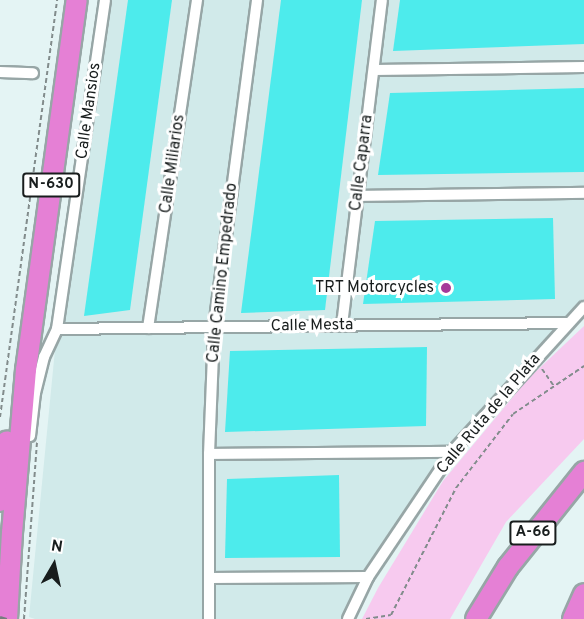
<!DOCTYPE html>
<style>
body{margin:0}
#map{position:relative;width:584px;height:619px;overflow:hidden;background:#e4f4f4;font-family:Overpass,sans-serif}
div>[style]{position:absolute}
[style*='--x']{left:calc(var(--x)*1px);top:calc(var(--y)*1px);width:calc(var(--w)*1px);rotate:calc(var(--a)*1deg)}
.built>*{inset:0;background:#d1eaea}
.green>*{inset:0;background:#f7caef}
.building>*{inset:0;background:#4debec}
.path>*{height:2px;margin-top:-1px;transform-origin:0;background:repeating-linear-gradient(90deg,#828c8c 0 4.5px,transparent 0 7.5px)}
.roads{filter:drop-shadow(2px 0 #97a6a6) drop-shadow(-2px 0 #97a6a6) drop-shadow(0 2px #97a6a6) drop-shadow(0 -2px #97a6a6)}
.street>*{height:10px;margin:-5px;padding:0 5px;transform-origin:5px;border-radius:5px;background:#fff}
.highway>*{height:20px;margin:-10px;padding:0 10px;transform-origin:10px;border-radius:10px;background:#e580d5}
.rail>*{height:3px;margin-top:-1.5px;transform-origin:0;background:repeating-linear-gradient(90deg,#747e7e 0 12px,transparent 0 18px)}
.dots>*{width:16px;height:16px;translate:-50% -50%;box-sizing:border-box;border:3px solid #fff;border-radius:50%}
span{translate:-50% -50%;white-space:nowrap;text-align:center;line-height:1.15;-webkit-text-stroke:6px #fff;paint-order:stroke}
.shield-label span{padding:2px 4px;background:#fff;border:2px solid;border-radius:4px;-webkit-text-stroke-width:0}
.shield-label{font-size:15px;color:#181d1d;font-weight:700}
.street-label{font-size:16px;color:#181d1d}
.poi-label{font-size:16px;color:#181d1d}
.right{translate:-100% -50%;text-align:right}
.north{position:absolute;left:24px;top:535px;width:60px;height:60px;-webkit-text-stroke:4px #fff;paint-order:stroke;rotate:9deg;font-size:16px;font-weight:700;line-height:24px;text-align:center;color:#181d1d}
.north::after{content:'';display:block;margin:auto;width:21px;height:27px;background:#181d1d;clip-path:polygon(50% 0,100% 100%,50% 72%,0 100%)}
</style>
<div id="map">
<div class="built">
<i style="clip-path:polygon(105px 0,584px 0,584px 307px,452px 452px,368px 577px,348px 619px,35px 619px,29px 617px,57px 329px)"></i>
</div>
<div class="green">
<i style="clip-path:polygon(584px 326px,584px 439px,506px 522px,450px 619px,362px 619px,378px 588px,443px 481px,528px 379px)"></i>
</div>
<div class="building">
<i style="clip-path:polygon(128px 0,172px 0,130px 310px,84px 316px)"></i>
<i style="clip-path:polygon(281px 0,362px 0,325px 310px,241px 313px)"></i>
<i style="clip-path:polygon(400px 0,584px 0,584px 44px,393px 51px)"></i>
<i style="clip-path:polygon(584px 88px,584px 172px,378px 175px,390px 93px)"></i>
<i style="clip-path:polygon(553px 218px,555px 299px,363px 304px,375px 221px)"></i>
<i style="clip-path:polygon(427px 347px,426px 426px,225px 432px,230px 351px)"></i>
<i style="clip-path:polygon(339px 475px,340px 557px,225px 558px,227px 479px)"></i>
</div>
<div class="path">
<i style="--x:542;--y:369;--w:21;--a:55"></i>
<i style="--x:0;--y:417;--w:421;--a:-82.2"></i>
<i style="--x:24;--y:619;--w:177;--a:-85.8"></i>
<i style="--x:366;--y:619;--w:25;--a:-9"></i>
<i style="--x:391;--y:615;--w:143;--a:-62.9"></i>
<i style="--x:456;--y:488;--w:93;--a:-52.4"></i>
<i style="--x:513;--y:414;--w:86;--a:-34.1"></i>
</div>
<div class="roads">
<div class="street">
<i style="--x:374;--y:70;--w:210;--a:-0.8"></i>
<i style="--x:0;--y:72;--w:33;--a:2"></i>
<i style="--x:358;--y:196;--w:226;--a:-0.8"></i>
<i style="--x:342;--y:325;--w:327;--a:-83"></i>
<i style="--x:148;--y:328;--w:332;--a:-81.5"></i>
<i style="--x:57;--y:329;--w:511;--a:-0.67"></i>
<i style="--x:30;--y:436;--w:43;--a:-83.4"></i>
<i style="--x:35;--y:393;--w:37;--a:-76"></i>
<i style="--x:44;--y:357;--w:31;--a:-65"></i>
<i style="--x:57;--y:329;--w:332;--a:-81.7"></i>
<i style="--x:209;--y:454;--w:243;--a:-0.5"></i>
<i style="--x:209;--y:578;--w:159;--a:-0.4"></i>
<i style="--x:209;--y:619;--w:165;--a:-90"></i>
<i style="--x:209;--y:454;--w:127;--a:-87.7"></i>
<i style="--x:214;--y:327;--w:330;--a:-82.5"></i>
<i style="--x:348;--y:619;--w:47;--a:-64.5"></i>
<i style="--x:368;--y:577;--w:151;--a:-56.1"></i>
<i style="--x:452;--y:452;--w:196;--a:-47.7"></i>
</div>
<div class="highway">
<i style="--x:0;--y:501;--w:60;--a:-83.3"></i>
<i style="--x:7;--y:619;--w:86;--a:-86.7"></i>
<i style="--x:12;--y:533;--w:164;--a:-85.1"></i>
<i style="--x:26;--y:370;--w:373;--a:-82.2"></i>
<i style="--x:476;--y:619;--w:61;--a:-58.4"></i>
<i style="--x:508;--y:567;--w:122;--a:-51.3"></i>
<i style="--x:573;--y:619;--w:27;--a:-66"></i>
</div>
</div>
<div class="rail">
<i style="--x:0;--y:617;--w:7;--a:16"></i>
</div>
<div class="dots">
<i style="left:446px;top:288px;background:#a63999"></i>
</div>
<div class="shield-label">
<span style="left:51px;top:185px">N-630</span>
<span style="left:533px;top:533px">A-66</span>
</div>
<div class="street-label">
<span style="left:89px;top:111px;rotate:-82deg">Calle Mansios</span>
<span style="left:362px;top:163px;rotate:-83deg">Calle Caparra</span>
<span style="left:173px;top:164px;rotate:-82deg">Calle Miliarios</span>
<span style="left:223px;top:273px;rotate:-84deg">Calle Camino Empedrado</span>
<span style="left:312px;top:326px;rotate:-1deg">Calle Mesta</span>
<span style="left:489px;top:414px;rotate:-50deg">Calle Ruta de la Plata</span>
</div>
<div class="poi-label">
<span class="right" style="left:434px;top:288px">TRT Motorcycles</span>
</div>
<div class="north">N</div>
</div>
